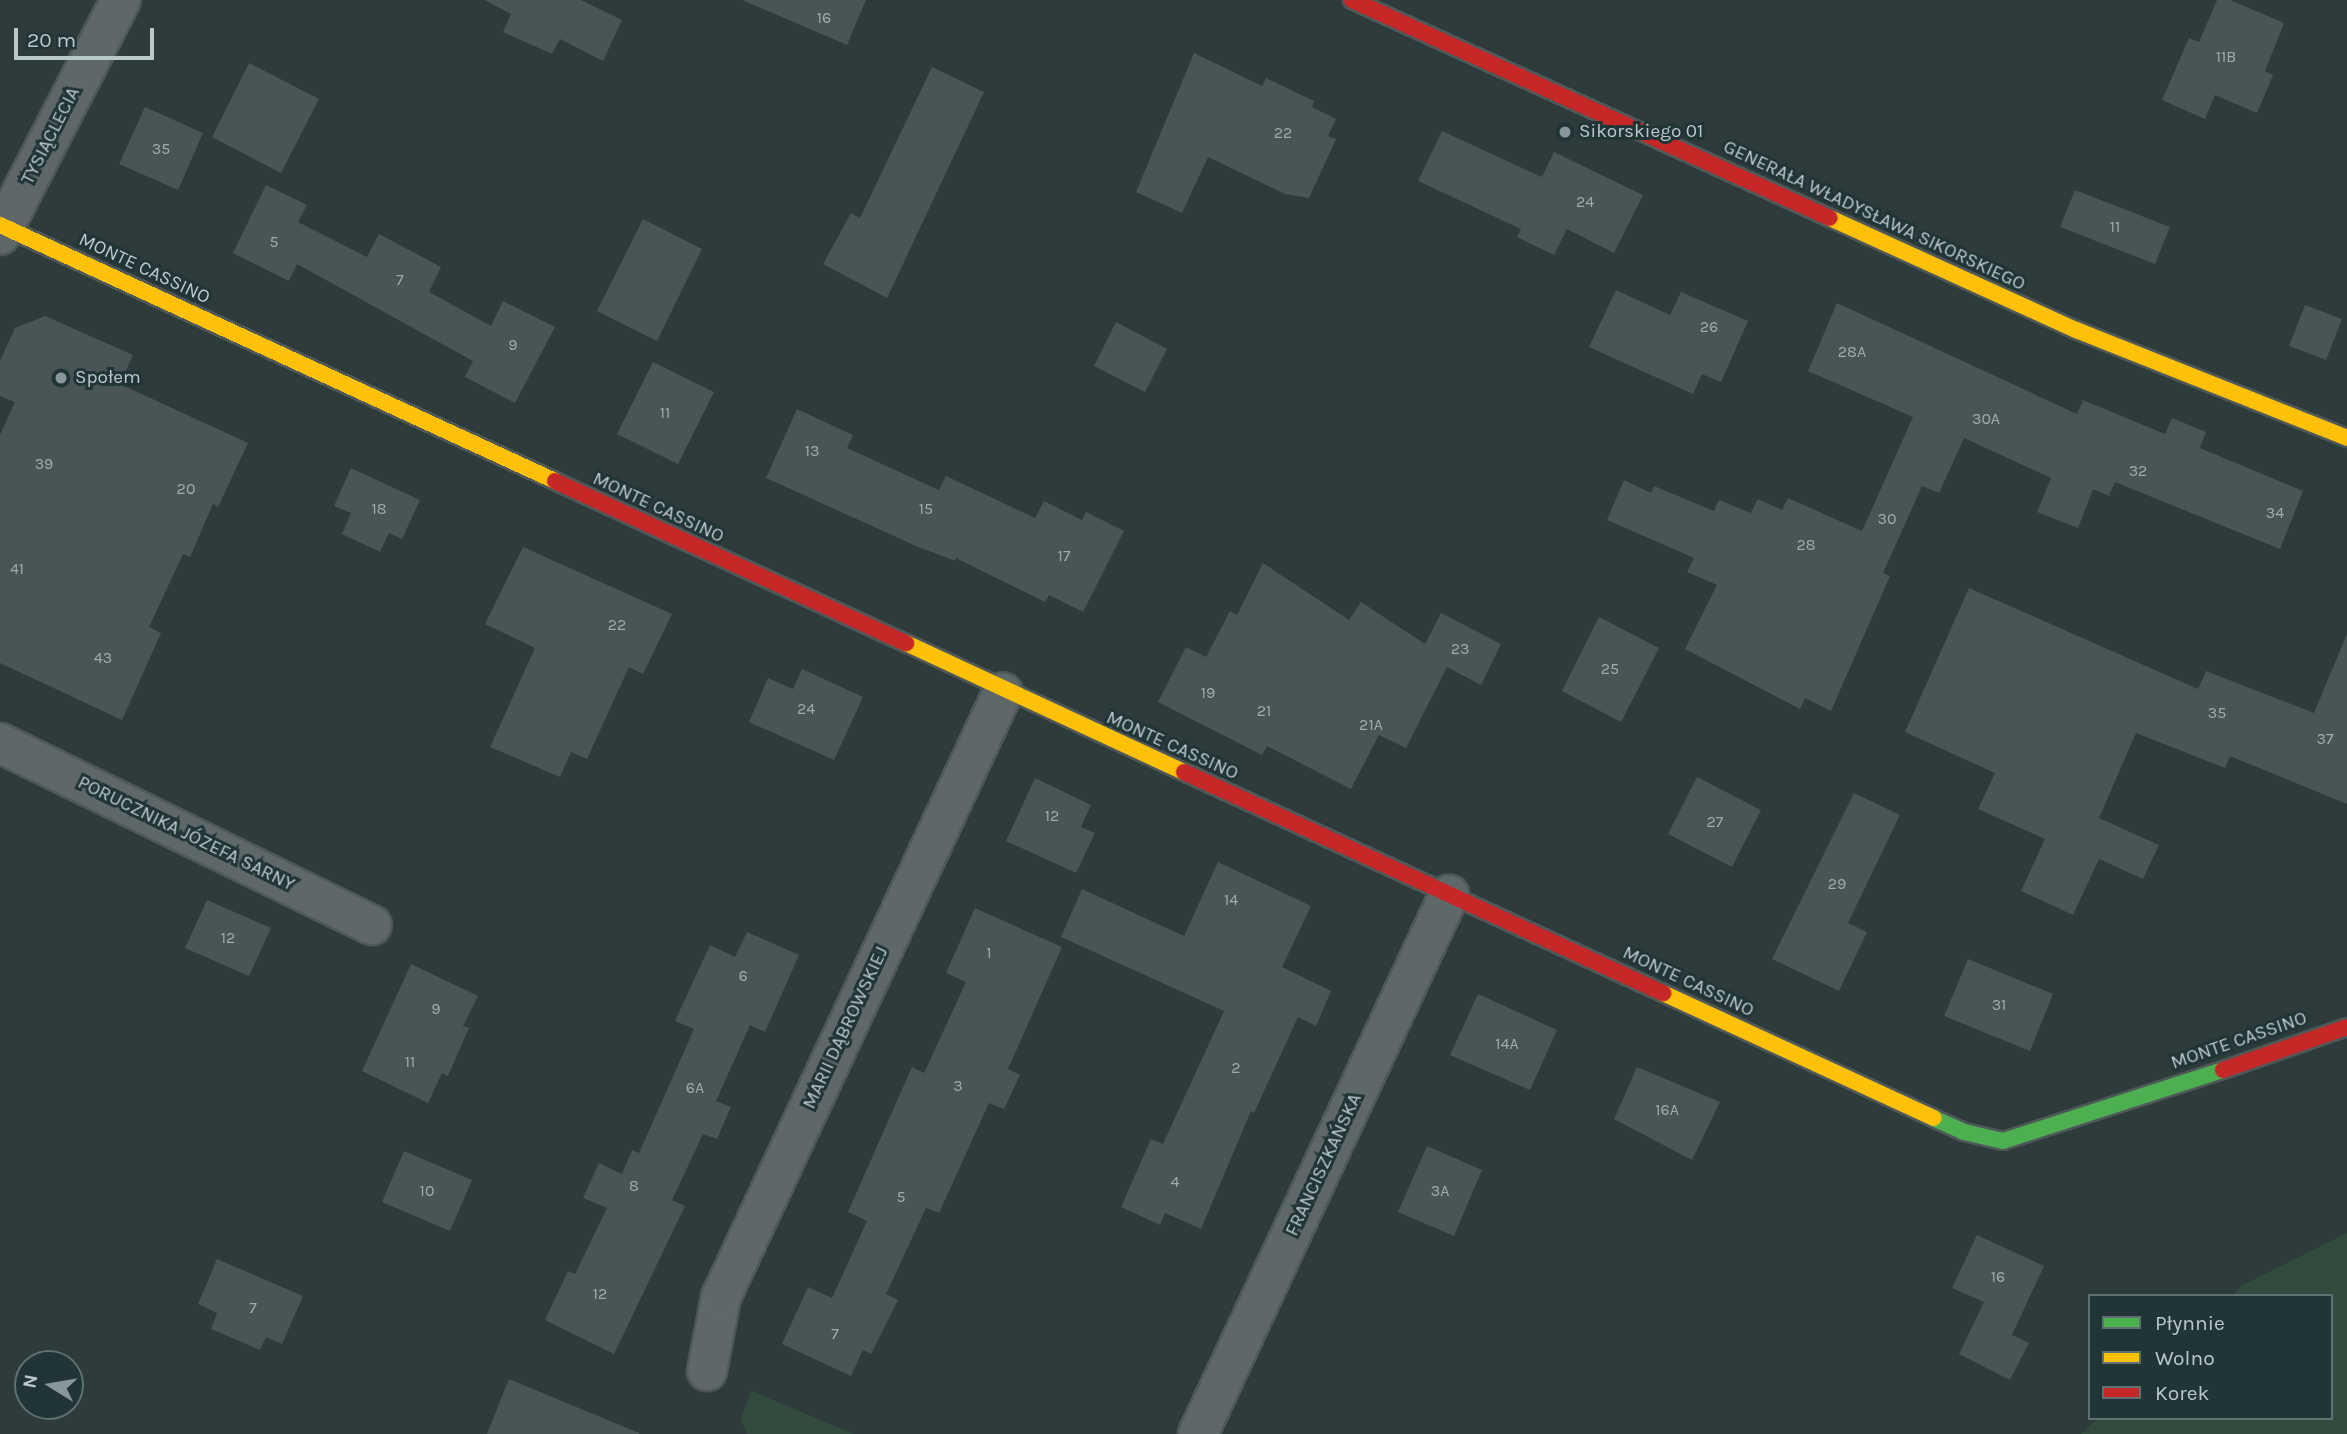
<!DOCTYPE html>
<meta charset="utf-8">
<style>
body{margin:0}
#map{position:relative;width:2347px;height:1434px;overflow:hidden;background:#2e3b3b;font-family:Karla,sans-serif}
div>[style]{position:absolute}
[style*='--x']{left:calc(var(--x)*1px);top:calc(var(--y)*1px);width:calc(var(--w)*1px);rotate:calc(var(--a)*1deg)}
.green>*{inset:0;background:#334b3f}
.building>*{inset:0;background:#495454}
.roads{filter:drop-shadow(2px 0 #4e5859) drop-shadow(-2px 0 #4e5859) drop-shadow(0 2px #4e5859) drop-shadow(0 -2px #4e5859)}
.street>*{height:38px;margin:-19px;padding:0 19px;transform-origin:19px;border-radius:19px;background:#5e6869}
.fast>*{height:16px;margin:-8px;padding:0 8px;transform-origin:8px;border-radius:8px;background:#4caf50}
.slow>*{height:16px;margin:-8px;padding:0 8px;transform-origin:8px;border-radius:8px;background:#ffc107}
.jam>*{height:16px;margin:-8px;padding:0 8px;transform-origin:8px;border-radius:8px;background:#c62828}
.dots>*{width:19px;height:19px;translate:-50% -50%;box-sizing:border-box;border:4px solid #213537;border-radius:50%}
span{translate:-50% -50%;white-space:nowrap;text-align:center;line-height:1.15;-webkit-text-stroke:6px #213537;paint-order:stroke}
.number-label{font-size:16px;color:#9dacad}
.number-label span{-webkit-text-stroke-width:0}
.poi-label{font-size:19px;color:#b9c9cb}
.left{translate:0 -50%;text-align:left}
.street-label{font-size:19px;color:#b9c9cb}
.legend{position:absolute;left:2088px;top:1294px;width:245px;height:126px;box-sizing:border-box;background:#213537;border:2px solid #5e7072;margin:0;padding:9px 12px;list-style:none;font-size:21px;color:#b9c9cb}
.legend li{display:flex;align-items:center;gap:14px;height:35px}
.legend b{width:35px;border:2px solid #5e7072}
.north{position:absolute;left:14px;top:1350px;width:70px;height:70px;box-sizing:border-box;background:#213537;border:2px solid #5e7072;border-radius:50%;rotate:281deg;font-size:19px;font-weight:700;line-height:28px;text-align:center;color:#b9c9cb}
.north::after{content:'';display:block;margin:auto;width:24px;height:32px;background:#889799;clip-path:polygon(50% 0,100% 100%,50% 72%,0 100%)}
.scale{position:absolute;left:14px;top:28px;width:140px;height:32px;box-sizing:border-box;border:4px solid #b9c9cb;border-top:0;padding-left:9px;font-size:21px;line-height:24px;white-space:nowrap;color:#b9c9cb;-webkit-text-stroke:5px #213537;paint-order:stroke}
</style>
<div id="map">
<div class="green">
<i style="clip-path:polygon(2347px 1233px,2347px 1434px,2081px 1434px,2098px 1418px,2331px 1418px,2331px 1296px,2232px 1296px,2243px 1285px)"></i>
<i style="clip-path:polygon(751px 1391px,854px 1434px,747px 1434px,741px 1419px)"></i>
</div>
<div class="building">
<i style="clip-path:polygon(485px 0,581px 0,622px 20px,603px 61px,560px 39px,552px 54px,503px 32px,511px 14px)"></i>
<i style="clip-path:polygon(742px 0,866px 0,847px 45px)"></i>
<i style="clip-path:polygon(2217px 0,2230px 0,2284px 23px,2265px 71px,2273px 75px,2257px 113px,2215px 95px,2205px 119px,2162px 100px,2189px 38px,2199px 42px)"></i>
<i style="clip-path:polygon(1194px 53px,1262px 86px,1266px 78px,1314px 101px,1312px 107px,1336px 119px,1328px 136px,1336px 139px,1309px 198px,1285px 194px,1208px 157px,1182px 213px,1136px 192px)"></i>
<i style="clip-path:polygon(249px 63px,319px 99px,281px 173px,212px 137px)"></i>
<i style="clip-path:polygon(932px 67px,984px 92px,887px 298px,823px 264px,851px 213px,860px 218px)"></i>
<i style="clip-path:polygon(145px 107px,203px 133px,178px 190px,119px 164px)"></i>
<i style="clip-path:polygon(1442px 131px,1542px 177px,1554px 152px,1643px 195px,1614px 253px,1567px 229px,1554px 255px,1517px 237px,1521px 229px,1418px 181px)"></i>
<i style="clip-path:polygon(266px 185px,307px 205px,298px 222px,367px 257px,379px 234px,441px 267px,429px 292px,491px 326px,503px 301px,555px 327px,515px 403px,465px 377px,473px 361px,297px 264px,289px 281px,233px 253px)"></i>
<i style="clip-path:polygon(2075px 190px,2170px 227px,2155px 264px,2060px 227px)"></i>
<i style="clip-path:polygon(643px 219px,702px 249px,657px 341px,597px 311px)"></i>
<i style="clip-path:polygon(1616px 290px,1670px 315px,1681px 292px,1748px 321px,1721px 382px,1702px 374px,1693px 394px,1589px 347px)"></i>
<i style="clip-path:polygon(1837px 303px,2077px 414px,2083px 400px,2165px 434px,2172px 418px,2206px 432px,2200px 448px,2303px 491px,2280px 549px,2115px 482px,2109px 496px,2093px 489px,2078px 528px,2037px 512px,2051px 478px,1964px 438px,1939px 493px,1922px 486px,1883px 573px,1890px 576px,1831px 711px,1805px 698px,1800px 709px,1685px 649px,1717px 585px,1687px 572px,1694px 558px,1607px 520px,1624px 480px,1651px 493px,1654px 486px,1714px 511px,1719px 500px,1751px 513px,1758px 499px,1782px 510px,1788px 498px,1862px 531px,1913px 417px,1808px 371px)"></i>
<i style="clip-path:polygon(2305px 305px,2342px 319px,2326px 360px,2289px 346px)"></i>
<i style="clip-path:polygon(45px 316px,133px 355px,120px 384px,248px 443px,218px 507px,213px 504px,190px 557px,183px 554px,149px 627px,161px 633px,122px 720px,0 663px,0 435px,15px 402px,0 396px,0 361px,15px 328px)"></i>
<i style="clip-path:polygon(1116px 322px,1167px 349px,1145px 392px,1094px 366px)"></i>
<i style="clip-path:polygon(653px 362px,714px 392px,678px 464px,617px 434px)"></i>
<i style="clip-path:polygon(797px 409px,853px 435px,847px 448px,939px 490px,946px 476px,1035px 518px,1044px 501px,1082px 520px,1086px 512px,1124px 531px,1083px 612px,1049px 595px,1045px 602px,956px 558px,955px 561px,916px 546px,766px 478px)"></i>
<i style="clip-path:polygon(351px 468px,420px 500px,402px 539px,389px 533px,380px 552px,342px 534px,351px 513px,334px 506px)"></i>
<i style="clip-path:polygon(523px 547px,672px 614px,643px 674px,629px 667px,587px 759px,571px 752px,560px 777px,490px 747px,535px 648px,485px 624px)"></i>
<i style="clip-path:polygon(1263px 563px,1349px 620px,1361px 602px,1425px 644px,1441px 613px,1501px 644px,1481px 685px,1447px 667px,1406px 748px,1379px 735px,1351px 789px,1267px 746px,1262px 755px,1158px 702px,1186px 647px,1206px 657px,1230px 611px,1237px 615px)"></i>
<i style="clip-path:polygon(1969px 588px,2198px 689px,2206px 671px,2314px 713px,2347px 634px,2347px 804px,2230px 756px,2225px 768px,2136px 733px,2099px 818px,2159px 845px,2143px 879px,2099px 859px,2073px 915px,2021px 891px,2045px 839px,1978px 809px,1995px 773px,1905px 732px)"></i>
<i style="clip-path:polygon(1599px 617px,1659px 648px,1621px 722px,1562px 691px)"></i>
<i style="clip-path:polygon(802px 669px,863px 697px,834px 760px,749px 722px,768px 678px,793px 689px)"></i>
<i style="clip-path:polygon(1697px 777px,1761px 810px,1732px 867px,1668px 834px)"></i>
<i style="clip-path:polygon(1035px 778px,1091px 805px,1081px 827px,1095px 833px,1076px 873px,1006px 841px)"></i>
<i style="clip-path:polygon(1854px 793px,1900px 815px,1848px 923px,1867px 932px,1839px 991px,1772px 959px)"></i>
<i style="clip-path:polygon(1218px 862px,1311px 906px,1282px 967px,1331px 991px,1316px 1026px,1298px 1017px,1254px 1113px,1251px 1111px,1201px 1229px,1165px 1213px,1160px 1225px,1121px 1207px,1151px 1139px,1163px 1144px,1224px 1011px,1061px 937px,1082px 889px,1184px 936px)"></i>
<i style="clip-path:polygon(207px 900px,271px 928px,249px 976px,185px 948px)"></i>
<i style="clip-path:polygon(975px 908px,1062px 947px,1008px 1069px,1020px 1075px,1004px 1109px,989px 1103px,939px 1213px,926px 1208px,886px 1294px,898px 1300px,871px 1354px,863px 1350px,851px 1376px,782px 1344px,808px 1287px,832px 1298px,867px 1221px,848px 1212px,912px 1067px,924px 1073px,966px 982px,946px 973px)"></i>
<i style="clip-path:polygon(747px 932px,799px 955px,765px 1032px,750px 1025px,716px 1101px,731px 1107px,717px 1139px,703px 1134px,672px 1200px,685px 1206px,614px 1354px,545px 1320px,568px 1271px,575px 1274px,607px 1208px,583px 1198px,599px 1163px,622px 1174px,632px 1150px,639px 1153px,694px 1029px,675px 1021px,710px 945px,735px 957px)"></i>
<i style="clip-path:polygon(1968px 959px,2053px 994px,2030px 1051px,1944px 1016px)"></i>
<i style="clip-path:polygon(411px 964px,478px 996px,463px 1026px,469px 1028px,448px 1076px,442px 1073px,428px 1103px,362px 1071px)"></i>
<i style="clip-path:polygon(1478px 994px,1557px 1030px,1530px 1090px,1450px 1055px)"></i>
<i style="clip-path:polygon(1637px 1067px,1720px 1102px,1692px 1160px,1614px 1119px)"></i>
<i style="clip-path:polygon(1427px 1146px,1482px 1170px,1454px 1236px,1398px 1212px)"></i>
<i style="clip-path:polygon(404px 1151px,472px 1180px,450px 1231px,382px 1202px)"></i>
<i style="clip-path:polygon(1977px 1235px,2044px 1266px,2012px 1335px,2029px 1343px,2010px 1380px,1959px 1354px,1984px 1302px,1952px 1288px)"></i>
<i style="clip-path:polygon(217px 1259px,303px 1296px,282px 1344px,266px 1337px,260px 1350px,211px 1329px,217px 1313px,198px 1304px)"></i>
<i style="clip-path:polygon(509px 1379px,639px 1433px,639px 1434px,487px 1434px)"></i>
</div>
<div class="roads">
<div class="street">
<i style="--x:0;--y:235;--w:264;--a:-62.8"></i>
<i style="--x:0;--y:743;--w:414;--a:26.1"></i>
<i style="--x:707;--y:1371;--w:75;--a:-79.3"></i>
<i style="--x:721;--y:1297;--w:667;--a:-65.01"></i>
<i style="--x:1198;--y:1434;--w:595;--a:-65.03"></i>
</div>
<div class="fast">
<i style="--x:1933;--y:1118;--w:34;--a:24"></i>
<i style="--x:1964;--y:1132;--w:40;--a:13"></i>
<i style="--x:2003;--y:1141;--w:231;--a:-17.9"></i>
</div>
<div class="slow">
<i style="--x:1830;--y:218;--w:270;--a:24.5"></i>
<i style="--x:2076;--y:330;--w:292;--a:21.7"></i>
<i style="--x:0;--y:225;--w:611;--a:24.76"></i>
<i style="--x:906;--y:643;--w:306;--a:24.9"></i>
<i style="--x:1663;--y:993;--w:298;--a:24.8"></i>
</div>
<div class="jam">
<i style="--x:1352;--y:0;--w:525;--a:24.52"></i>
<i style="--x:555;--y:481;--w:387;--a:24.8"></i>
<i style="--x:1184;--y:772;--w:528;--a:24.77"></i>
<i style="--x:2223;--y:1070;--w:131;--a:-19.1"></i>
</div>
</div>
<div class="dots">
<i style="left:1565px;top:132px;background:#889799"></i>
<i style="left:61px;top:378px;background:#889799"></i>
</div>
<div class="number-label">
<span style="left:824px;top:18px">16</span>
<span style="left:2226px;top:57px">11B</span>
<span style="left:1283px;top:133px">22</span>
<span style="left:161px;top:149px">35</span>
<span style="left:1585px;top:202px">24</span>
<span style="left:2115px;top:227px">11</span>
<span style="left:274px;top:242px">5</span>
<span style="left:400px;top:280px">7</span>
<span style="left:1709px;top:327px">26</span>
<span style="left:513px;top:345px">9</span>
<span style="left:1852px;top:352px">28A</span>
<span style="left:665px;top:413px">11</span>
<span style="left:1986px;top:419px">30A</span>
<span style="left:812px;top:451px">13</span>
<span style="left:44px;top:464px">39</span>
<span style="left:2138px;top:471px">32</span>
<span style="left:186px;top:489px">20</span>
<span style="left:379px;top:509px">18</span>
<span style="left:926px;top:509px">15</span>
<span style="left:2275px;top:513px">34</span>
<span style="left:1887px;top:519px">30</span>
<span style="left:1806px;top:545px">28</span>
<span style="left:1064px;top:556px">17</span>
<span style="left:17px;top:569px">41</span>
<span style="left:617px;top:625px">22</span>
<span style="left:1460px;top:649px">23</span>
<span style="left:103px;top:658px">43</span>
<span style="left:1610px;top:669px">25</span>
<span style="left:1208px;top:693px">19</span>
<span style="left:806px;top:709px">24</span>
<span style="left:1264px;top:711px">21</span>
<span style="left:2217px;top:713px">35</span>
<span style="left:1371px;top:725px">21A</span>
<span style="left:2325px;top:739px">37</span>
<span style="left:1052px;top:816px">12</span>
<span style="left:1715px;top:822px">27</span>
<span style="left:1837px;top:884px">29</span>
<span style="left:1231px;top:900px">14</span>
<span style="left:228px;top:938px">12</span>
<span style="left:989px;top:953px">1</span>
<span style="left:743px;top:976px">6</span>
<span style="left:1999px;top:1005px">31</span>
<span style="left:436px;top:1009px">9</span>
<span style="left:1507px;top:1044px">14A</span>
<span style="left:410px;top:1062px">11</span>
<span style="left:1236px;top:1068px">2</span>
<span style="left:958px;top:1086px">3</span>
<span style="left:695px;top:1088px">6A</span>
<span style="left:1667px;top:1110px">16A</span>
<span style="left:1175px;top:1182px">4</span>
<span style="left:634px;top:1186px">8</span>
<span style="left:427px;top:1191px">10</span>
<span style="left:1440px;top:1191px">3A</span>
<span style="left:901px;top:1197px">5</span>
<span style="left:1998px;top:1277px">16</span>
<span style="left:600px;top:1294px">12</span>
<span style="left:253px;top:1308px">7</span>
<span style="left:835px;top:1334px">7</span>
</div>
<div class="poi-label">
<span class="left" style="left:1579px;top:132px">Sikorskiego 01</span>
<span class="left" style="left:75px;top:378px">Społem</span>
</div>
<div class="street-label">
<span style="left:51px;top:136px;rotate:-63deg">TYSIĄCLECIA</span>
<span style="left:1874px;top:216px;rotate:25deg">GENERAŁA WŁADYSŁAWA SIKORSKIEGO</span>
<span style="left:144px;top:269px;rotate:25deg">MONTE CASSINO</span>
<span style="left:658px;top:508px;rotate:25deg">MONTE CASSINO</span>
<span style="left:1172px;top:746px;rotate:24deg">MONTE CASSINO</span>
<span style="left:186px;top:834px;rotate:26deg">PORUCZNIKA JÓZEFA SARNY</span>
<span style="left:1688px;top:982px;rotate:25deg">MONTE CASSINO</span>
<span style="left:846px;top:1028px;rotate:-65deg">MARII DĄBROWSKIEJ</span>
<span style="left:2239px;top:1041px;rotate:-19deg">MONTE CASSINO</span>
<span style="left:1324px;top:1165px;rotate:-65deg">FRANCISZKAŃSKA</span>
</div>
<ul class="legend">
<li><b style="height:9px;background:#4caf50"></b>Płynnie</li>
<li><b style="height:9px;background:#ffc107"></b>Wolno</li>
<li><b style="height:9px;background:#c62828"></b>Korek</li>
</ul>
<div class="north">N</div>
<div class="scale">20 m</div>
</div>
